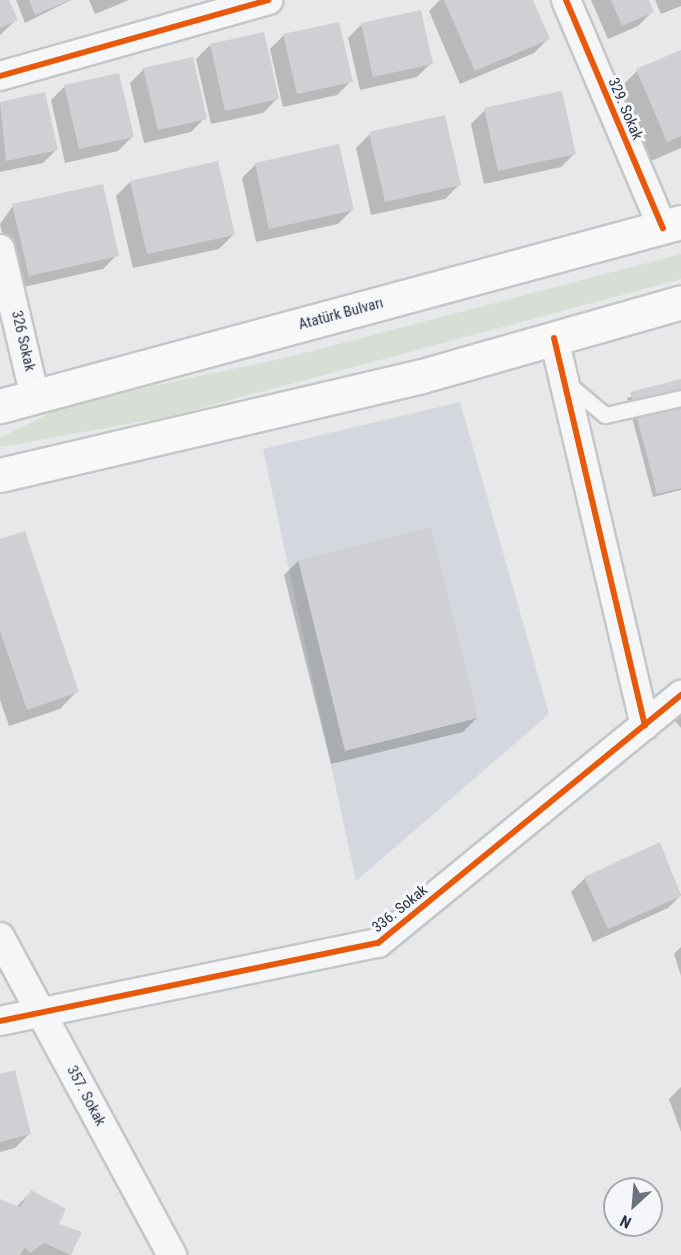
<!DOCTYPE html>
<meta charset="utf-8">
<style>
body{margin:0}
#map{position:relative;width:681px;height:1255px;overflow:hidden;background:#e6e8ea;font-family:"Roboto Condensed",sans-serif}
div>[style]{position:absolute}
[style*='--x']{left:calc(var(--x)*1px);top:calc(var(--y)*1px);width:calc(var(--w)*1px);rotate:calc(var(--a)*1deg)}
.built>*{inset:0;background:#d4d7dd}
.green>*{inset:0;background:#d6ded6}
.shadow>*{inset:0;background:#0003}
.building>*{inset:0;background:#ced0d3}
.roads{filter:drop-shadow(2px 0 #c4c6c8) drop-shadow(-2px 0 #c4c6c8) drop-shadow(0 2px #c4c6c8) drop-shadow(0 -2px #c4c6c8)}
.lane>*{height:15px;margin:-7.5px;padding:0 7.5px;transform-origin:7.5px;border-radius:7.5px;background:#f5f6f7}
.street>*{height:28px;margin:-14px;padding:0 14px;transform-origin:14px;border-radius:14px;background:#f5f6f7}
.primary>*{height:33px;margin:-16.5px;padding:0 16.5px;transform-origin:16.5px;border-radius:16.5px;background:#f8f8f8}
.cycleway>*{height:6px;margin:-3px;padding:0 3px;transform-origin:3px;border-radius:3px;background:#e8590c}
span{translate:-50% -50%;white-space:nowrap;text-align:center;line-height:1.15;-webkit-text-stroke:6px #f4f6f9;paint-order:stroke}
.street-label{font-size:15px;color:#2b3445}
.north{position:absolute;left:603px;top:1177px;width:60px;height:60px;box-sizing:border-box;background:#f4f6f9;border:2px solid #a4a8b1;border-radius:50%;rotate:206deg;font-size:16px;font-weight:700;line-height:24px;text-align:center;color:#2b3445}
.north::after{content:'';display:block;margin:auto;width:21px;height:27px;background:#6c737f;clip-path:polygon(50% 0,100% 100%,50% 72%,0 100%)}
</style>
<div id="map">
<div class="built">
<i style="clip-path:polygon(460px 402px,549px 714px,356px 881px,263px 449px)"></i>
</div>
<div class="green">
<i style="clip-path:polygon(681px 254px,681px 279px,167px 417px,0 447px,0 438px,68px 404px,289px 357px)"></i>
</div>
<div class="shadow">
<i style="clip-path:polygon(0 0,8px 0,16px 20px,0 35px)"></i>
<i style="clip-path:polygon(16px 0,71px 0,25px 23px)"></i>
<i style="clip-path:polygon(89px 0,129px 0,95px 14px)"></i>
<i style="clip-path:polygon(440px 0,531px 0,548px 39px,534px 53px,460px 84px,429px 11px)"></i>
<i style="clip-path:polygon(591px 0,647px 0,652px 12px,638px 26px,608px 39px)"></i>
<i style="clip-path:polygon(655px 0,681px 0,681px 6px,661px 14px)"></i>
<i style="clip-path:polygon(362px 24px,431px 63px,417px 77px,360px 90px,348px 38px)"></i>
<i style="clip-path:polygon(284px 35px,351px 81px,337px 95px,283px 107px,270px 49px)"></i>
<i style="clip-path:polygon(210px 45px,277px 99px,263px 113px,211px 124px,196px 59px)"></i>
<i style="clip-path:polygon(681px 52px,681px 148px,644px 164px,614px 94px,637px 71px)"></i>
<i style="clip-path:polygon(144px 69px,205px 118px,191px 132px,144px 143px,130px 83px)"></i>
<i style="clip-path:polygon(65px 86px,132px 137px,118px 151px,65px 163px,51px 100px)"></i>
<i style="clip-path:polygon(44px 94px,57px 149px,43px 163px,0 172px,0 104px)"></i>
<i style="clip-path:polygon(485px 110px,575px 153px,561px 167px,484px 184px,471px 124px)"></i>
<i style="clip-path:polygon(370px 134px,459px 185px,445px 199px,371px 215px,356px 148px)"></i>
<i style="clip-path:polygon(256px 164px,352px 210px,338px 224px,256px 242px,242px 178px)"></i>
<i style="clip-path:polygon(130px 182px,233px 235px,219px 249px,133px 268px,116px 196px)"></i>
<i style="clip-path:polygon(13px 206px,117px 255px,103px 269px,15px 289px,0 224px)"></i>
<i style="clip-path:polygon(681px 381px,681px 490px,653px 497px,627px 398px)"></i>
<i style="clip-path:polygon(430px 529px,477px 718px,463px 732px,331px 764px,284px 575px,298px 561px)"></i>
<i style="clip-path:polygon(0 541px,77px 691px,60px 709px,9px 726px,0 700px)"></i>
<i style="clip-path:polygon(681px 706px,681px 728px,671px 716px)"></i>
<i style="clip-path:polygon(659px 844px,681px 895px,668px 908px,593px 942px,571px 892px,585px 878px)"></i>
<i style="clip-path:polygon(681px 947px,681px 976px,674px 954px)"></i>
<i style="clip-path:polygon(0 1075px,29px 1134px,15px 1148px,0 1152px)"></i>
<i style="clip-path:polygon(681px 1087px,681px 1132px,669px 1099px)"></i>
<i style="clip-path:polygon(31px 1192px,57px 1225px,80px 1233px,69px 1255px,0 1255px,0 1201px,17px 1206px)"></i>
</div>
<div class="building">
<i style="clip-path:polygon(0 0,9px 0,18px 20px,0 28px)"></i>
<i style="clip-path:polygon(29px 0,70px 0,35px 15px)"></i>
<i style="clip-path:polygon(444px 0,533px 0,550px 39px,475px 71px)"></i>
<i style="clip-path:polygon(611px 0,649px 0,654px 12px,622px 26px)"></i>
<i style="clip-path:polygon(421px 10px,433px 64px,373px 77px,361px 23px)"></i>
<i style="clip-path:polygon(339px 22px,353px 82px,297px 94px,283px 34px)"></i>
<i style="clip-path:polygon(264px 32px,279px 99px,225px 111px,210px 44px)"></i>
<i style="clip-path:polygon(681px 50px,681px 136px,667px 142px,636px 69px)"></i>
<i style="clip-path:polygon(193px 57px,207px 119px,158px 130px,143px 68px)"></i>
<i style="clip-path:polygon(119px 73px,134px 137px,79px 149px,64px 85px)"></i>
<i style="clip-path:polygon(562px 91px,576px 154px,498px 171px,484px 108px)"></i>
<i style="clip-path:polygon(45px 92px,58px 150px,6px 161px,0 102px)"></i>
<i style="clip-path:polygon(445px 115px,461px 185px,385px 202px,369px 132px)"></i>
<i style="clip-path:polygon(339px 144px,354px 210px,269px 229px,255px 163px)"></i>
<i style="clip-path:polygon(218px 161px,235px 235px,147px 254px,130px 181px)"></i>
<i style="clip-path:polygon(103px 184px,119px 256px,29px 276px,12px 204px)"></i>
<i style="clip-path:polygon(681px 379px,681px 488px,657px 494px,630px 392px)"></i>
<i style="clip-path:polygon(431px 527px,478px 718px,345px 751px,298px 560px)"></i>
<i style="clip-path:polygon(25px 531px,79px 692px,27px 710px,0 631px,0 539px)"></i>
<i style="clip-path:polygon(660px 842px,681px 896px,608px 929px,584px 877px)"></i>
<i style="clip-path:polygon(15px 1070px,31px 1134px,0 1142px,0 1074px)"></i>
<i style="clip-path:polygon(31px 1190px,66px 1209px,59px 1224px,82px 1232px,71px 1255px,44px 1243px,30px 1253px,25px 1247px,20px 1255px,0 1255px,0 1199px,20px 1207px)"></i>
</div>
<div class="roads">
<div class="lane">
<i style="--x:567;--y:383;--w:50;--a:40.1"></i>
<i style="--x:605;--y:415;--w:78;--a:-12.6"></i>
</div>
<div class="street">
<i style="--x:566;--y:0;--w:248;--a:67"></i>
<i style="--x:0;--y:76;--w:279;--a:-15.8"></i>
<i style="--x:0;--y:249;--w:152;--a:76.7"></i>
<i style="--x:554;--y:338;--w:398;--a:76.8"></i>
<i style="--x:0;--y:937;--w:362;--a:61.6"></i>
<i style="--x:0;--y:1021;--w:386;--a:-11.7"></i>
<i style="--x:378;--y:943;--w:392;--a:-39.3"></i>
</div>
<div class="primary">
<i style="--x:0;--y:406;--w:705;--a:-15.12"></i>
<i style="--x:0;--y:475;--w:433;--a:-13.2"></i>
<i style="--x:422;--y:376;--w:269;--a:-15.9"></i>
</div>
</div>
<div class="cycleway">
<i style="--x:566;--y:0;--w:248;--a:67"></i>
<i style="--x:0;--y:76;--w:279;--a:-15.8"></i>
<i style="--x:554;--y:338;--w:398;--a:76.8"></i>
<i style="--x:0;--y:1021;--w:386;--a:-11.7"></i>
<i style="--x:378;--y:943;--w:392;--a:-39.3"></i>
</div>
<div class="street-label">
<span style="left:625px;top:109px;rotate:67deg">329. Sokak</span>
<span style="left:341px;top:314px;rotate:-15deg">Atatürk Bulvarı</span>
<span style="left:23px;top:341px;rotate:77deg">326 Sokak</span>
<span style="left:400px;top:909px;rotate:-39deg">336. Sokak</span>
<span style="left:86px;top:1096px;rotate:62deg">357. Sokak</span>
</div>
<div class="north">N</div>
</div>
